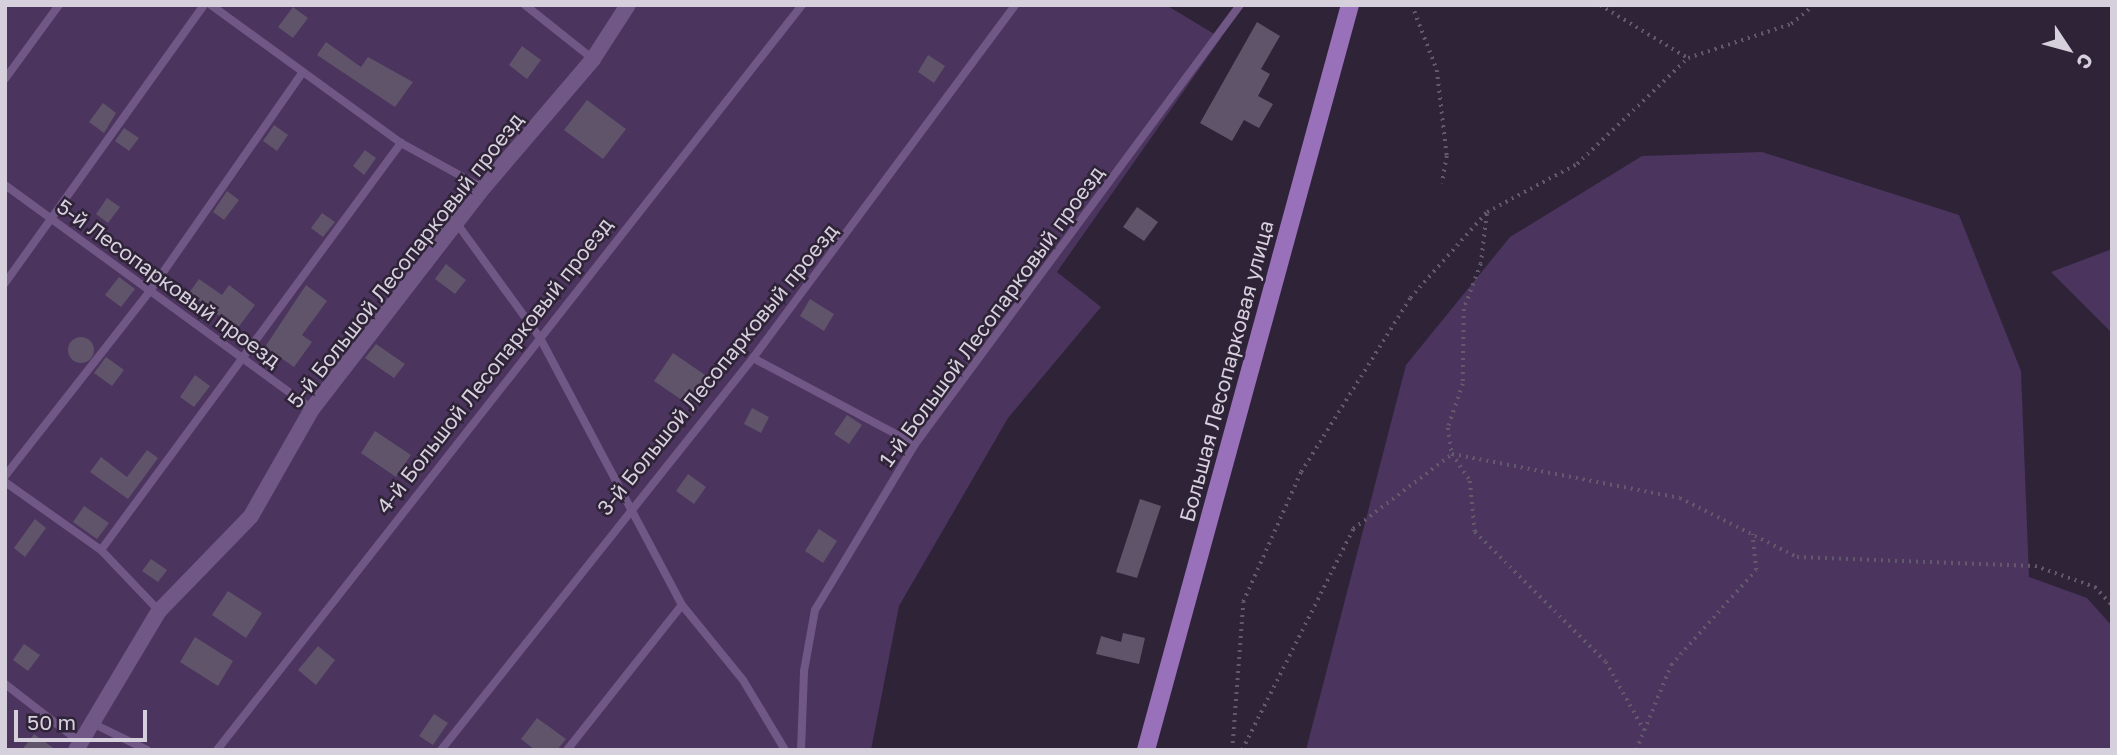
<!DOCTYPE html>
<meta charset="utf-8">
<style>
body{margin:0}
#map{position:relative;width:2117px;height:755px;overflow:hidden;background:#2e2337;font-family:"Golos Text",sans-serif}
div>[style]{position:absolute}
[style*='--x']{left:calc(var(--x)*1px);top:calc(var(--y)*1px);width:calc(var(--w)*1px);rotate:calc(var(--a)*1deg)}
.green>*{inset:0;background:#4b345d}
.building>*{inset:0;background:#60546b}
.round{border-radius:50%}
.path>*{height:3.5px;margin-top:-1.75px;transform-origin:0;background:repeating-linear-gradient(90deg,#63596b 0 2px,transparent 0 7px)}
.lane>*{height:8px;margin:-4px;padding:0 4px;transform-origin:4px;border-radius:4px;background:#705785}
.street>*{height:16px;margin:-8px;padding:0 8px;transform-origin:8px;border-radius:8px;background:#705785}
.secondary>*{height:18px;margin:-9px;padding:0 9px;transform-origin:9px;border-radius:9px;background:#9970ba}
span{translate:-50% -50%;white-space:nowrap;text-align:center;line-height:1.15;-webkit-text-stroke:5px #2e2337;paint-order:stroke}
.street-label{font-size:21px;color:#d6d0dd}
.frame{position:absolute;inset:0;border:7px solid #d6d0dd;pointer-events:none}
.north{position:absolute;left:2033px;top:14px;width:70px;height:70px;-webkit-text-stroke:5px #2e2337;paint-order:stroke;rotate:126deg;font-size:19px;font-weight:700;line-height:28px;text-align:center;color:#d6d0dd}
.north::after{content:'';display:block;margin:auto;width:24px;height:32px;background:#d6d0dd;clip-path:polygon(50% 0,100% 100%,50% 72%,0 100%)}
.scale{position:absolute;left:14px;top:710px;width:133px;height:32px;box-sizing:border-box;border:4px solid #d6d0dd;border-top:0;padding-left:9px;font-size:21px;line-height:24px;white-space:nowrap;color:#d6d0dd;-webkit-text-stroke:5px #2e2337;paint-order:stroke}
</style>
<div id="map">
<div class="green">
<i style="clip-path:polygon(5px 5px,1166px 5px,1221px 38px,1057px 272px,1101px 307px,1008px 418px,899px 606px,871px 750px,5px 750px)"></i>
<i style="clip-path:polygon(1762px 152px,1959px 215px,2021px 371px,2029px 577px,2087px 598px,2112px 626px,2112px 750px,1306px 750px,1406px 365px,1510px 237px,1642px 156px)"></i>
<i style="clip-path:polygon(2112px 249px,2112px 333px,2051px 272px)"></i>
</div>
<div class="building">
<i style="clip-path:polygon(293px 7px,308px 18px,293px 38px,278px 27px)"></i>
<i style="clip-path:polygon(1257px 22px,1280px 36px,1261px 69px,1270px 74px,1258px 96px,1273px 104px,1259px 128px,1244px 120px,1232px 141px,1200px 123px)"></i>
<i style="clip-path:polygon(326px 42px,361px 67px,368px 57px,413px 82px,395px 107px,317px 55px)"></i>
<i style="clip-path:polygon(522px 46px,541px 60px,527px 79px,509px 65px)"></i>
<i style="clip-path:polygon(928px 55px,945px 66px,934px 83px,918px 72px)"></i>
<i style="clip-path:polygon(587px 100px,626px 129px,603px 159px,564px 130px)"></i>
<i style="clip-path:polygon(103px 103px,116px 113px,104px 133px,89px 122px)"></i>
<i style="clip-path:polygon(274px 125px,288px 135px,277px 151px,263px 141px)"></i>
<i style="clip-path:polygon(124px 128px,139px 138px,129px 151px,115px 141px)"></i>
<i style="clip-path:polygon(365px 150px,376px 158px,364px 175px,353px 166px)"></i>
<i style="clip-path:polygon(227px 191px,239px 200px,224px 220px,213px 212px)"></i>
<i style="clip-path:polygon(107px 198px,120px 207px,108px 223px,96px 214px)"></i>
<i style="clip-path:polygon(1137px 207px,1158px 222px,1144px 241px,1123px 227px)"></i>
<i style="clip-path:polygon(322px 213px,335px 222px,323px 237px,311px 228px)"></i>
<i style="clip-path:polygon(446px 264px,466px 280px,455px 294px,435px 279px)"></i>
<i style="clip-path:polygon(119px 277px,135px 289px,121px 307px,105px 295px)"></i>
<i style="clip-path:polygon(199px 279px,222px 295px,229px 285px,255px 305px,237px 329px,189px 293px)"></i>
<i style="clip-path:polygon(306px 285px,327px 301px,302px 335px,312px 342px,294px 367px,265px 347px)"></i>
<i style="clip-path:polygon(810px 299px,834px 314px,824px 331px,800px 316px)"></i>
<i class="round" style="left:68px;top:337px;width:26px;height:26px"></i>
<i style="clip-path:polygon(376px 344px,405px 364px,394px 378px,365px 358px)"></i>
<i style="clip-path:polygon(673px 353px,708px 377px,689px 405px,654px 381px)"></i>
<i style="clip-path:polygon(106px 357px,124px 370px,112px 386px,94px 373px)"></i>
<i style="clip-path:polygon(195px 375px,210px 386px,194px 407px,180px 397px)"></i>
<i style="clip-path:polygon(752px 408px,769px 417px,761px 433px,744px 424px)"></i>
<i style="clip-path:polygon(847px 415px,862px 425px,849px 444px,834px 434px)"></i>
<i style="clip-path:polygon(375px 431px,411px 455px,396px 477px,361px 453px)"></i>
<i style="clip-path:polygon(147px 450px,158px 458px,128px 499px,90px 472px,101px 457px,127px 477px)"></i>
<i style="clip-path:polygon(688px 474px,706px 487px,694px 504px,676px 491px)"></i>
<i style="clip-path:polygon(1140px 499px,1161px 506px,1137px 578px,1116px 572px)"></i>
<i style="clip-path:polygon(84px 506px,109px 523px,97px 539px,73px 522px)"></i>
<i style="clip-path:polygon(35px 519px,46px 528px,25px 557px,14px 548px)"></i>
<i style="clip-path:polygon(819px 529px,837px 541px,823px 563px,805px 551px)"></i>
<i style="clip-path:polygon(151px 559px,167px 570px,158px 582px,142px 571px)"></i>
<i style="clip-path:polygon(228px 591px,262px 613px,246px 638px,212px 615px)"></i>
<i style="clip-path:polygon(1123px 633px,1145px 638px,1139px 664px,1096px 654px,1101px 636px,1121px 642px)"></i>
<i style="clip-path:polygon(195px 637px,233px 661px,218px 686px,180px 662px)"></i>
<i style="clip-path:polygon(24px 644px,40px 655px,28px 671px,13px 660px)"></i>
<i style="clip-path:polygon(318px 646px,335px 660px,316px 685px,298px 670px)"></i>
<i style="clip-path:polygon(434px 714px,448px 723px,433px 745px,419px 736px)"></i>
<i style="clip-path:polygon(537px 718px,566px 739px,557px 750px,535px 750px,521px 739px)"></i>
<i style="clip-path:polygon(34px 734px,56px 750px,22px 750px)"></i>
</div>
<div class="path">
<i style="--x:1412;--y:5;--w:70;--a:69"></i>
<i style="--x:1437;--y:70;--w:87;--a:83.4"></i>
<i style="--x:1447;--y:156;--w:28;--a:100"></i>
<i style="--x:1600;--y:5;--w:103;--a:31.1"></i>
<i style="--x:1487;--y:214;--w:50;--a:96.8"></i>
<i style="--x:1481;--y:264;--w:48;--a:110.7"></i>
<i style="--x:1464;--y:309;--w:75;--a:90.8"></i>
<i style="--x:1463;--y:384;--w:46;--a:108.8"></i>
<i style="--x:1448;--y:428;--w:26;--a:81"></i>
<i style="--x:1452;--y:454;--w:32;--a:56"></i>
<i style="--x:1470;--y:481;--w:51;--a:84.4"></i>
<i style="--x:1475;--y:532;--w:185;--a:44.8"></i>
<i style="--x:1606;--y:662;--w:78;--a:60.8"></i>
<i style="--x:1232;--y:750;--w:148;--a:-85.7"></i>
<i style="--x:1243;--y:602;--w:142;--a:-66"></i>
<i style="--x:1301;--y:472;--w:205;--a:-57.9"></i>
<i style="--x:1410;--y:298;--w:115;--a:-48.2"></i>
<i style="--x:1487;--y:212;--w:102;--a:-28.1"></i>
<i style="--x:1577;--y:164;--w:153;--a:-43.7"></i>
<i style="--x:1688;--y:58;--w:108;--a:-18.3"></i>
<i style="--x:1791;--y:24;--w:30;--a:-40"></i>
<i style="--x:1242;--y:750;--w:247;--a:-63.3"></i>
<i style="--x:1353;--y:529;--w:124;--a:-37.1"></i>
<i style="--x:1452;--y:454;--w:232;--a:10.9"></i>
<i style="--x:1680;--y:498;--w:131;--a:26.8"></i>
<i style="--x:1797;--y:557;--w:238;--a:2.2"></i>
<i style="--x:2035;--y:566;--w:64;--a:19.3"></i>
<i style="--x:2095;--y:587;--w:25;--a:47"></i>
<i style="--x:1636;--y:750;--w:92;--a:-67.6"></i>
<i style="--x:1671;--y:665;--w:127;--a:-48.2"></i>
<i style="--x:1756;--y:570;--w:36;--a:-96"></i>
</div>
<div class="lane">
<i style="--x:211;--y:5;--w:235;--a:36"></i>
<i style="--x:401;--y:143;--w:94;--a:28.8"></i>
<i style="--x:525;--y:5;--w:87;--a:38.5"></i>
<i style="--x:5;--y:79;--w:92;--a:-53.9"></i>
<i style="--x:5;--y:185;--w:380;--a:36.1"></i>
<i style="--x:458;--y:225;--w:140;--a:54"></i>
<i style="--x:540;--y:338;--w:302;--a:62"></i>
<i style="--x:682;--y:605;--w:97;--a:50.9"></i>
<i style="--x:743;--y:680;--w:82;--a:59"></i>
<i style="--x:5;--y:283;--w:342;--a:-54.4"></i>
<i style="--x:753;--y:358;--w:183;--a:28"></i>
<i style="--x:5;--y:476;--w:235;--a:-51.9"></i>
<i style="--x:150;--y:291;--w:266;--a:-55.1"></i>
<i style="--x:5;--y:482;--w:118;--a:35.3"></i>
<i style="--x:101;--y:550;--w:84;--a:46.4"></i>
<i style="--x:101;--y:550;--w:506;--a:-53.61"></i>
<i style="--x:5;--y:684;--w:95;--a:37.7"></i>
<i style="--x:94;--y:724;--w:59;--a:26.1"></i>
<i style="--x:217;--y:750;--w:947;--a:-51.86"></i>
<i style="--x:441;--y:750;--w:501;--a:-51.48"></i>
<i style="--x:753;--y:358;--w:440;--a:-53.4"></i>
<i style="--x:567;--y:750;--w:185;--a:-51.6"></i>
<i style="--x:801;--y:750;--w:79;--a:-87.8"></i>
<i style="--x:804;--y:671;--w:62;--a:-79.8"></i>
<i style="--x:815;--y:610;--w:194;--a:-58.9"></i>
<i style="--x:915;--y:444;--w:546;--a:-53.49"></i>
</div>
<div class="street">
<i style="--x:76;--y:750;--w:162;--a:-59.2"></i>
<i style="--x:159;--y:611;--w:132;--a:-45.9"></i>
<i style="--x:251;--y:516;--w:123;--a:-60.3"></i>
<i style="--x:312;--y:409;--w:279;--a:-52.3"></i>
<i style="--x:483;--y:188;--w:170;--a:-49.5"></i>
<i style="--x:593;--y:59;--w:64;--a:-57.1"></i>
</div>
<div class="secondary">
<i style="--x:1146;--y:750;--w:772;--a:-74.69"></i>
</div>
<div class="street-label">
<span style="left:405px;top:260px;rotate:-52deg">5-й Большой Лесопарковый проезд</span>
<span style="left:169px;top:283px;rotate:36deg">5-й Лесопарковый проезд</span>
<span style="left:991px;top:316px;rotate:-54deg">1-й Большой Лесопарковый проезд</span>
<span style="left:494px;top:365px;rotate:-52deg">4-й Большой Лесопарковый проезд</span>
<span style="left:717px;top:369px;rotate:-51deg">3-й Большой Лесопарковый проезд</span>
<span style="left:1226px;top:371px;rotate:-75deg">Большая Лесопарковая улица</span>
</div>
<div class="frame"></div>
<div class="north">С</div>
<div class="scale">50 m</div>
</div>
